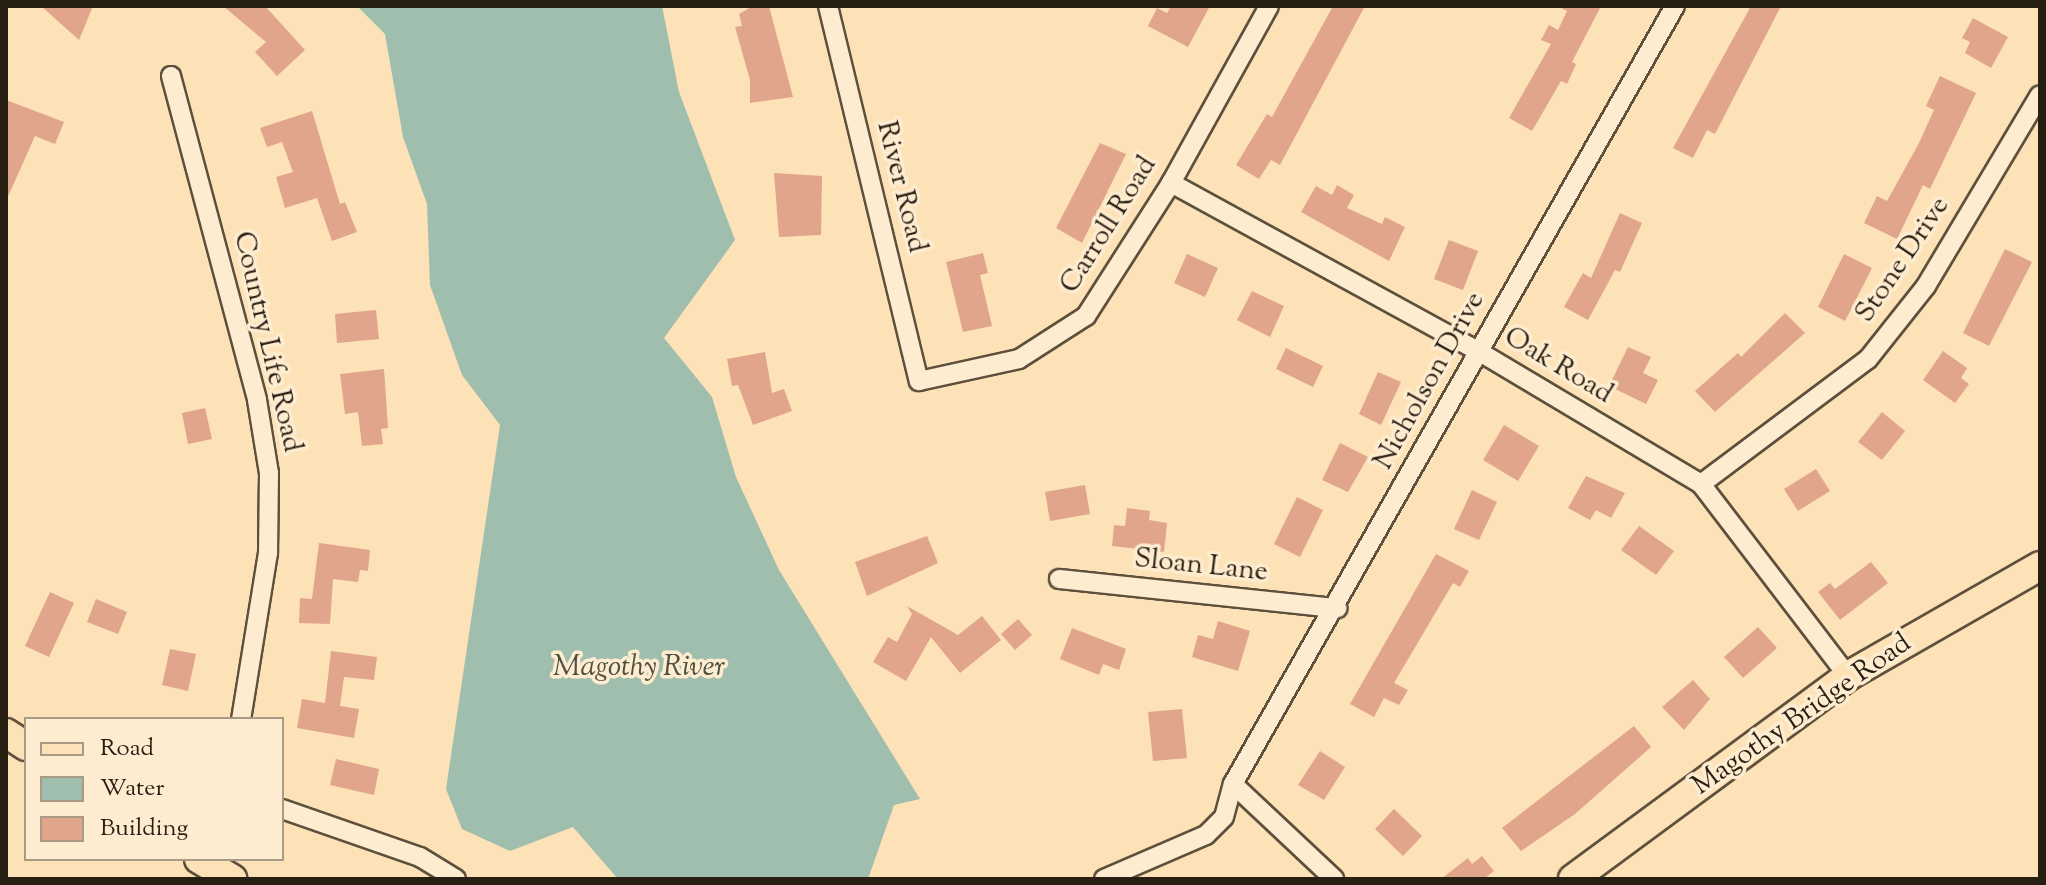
<!DOCTYPE html>
<style>
body{margin:0}
#map{position:relative;width:2046px;height:885px;overflow:hidden;background:#fde2b7;font-family:"Sorts Mill Goudy",serif}
div>[style]{position:absolute}
[style*='--x']{left:calc(var(--x)*1px);top:calc(var(--y)*1px);width:calc(var(--w)*1px);rotate:calc(var(--a)*1deg)}
.water>*{inset:0;background:#9fbead}
.building>*{inset:0;background:#e0a58a}
.roads{filter:drop-shadow(2px 0 #5d503c) drop-shadow(-2px 0 #5d503c) drop-shadow(0 2px #5d503c) drop-shadow(0 -2px #5d503c)}
.street>*{height:18px;margin:-9px;padding:0 9px;transform-origin:9px;border-radius:9px;background:#feecd0}
.primary>*{height:28px;margin:-14px;padding:0 14px;transform-origin:14px;border-radius:14px;background:#fde2b7}
span{translate:-50% -50%;white-space:nowrap;text-align:center;line-height:1.15;-webkit-text-stroke:7px #feecd0;paint-order:stroke}
.street-label{font-size:28px;color:#281f13}
.water-label{font-size:30px;color:#4c4f41;font-style:italic}
.frame{position:absolute;inset:0;border:8px solid #281f13;pointer-events:none}
.legend{position:absolute;left:24px;top:717px;width:260px;height:144px;box-sizing:border-box;background:#feecd0;border:2px solid #a89a84;margin:0;padding:10px 14px;list-style:none;font-size:24px;color:#281f13}
.legend li{display:flex;align-items:center;gap:16px;height:40px}
.legend b{width:40px;border:2px solid #a89a84}
</style>
<div id="map">
<div class="water">
<i style="clip-path:polygon(357px 6px,662px 6px,679px 92px,735px 240px,664px 338px,712px 397px,736px 477px,779px 570px,920px 799px,894px 805px,868px 879px,618px 879px,573px 827px,510px 851px,462px 829px,446px 789px,500px 425px,462px 375px,430px 285px,427px 204px,403px 137px,385px 34px)"></i>
</div>
<div class="building">
<i style="clip-path:polygon(41px 6px,93px 6px,79px 40px)"></i>
<i style="clip-path:polygon(223px 6px,265px 6px,305px 50px,277px 76px,255px 52px,266px 42px)"></i>
<i style="clip-path:polygon(753px 6px,769px 6px,793px 97px,750px 103px,750px 80px,735px 27px,742px 26px,739px 14px)"></i>
<i style="clip-path:polygon(1171px 6px,1210px 6px,1188px 47px,1148px 26px,1157px 8px,1167px 13px)"></i>
<i style="clip-path:polygon(1333px 6px,1365px 6px,1280px 165px,1271px 160px,1259px 179px,1236px 165px,1267px 114px,1272px 117px)"></i>
<i style="clip-path:polygon(1557px 6px,1601px 6px,1572px 62px,1576px 64px,1567px 84px,1561px 81px,1532px 131px,1509px 118px,1551px 44px,1541px 40px,1549px 25px,1558px 30px,1567px 11px)"></i>
<i style="clip-path:polygon(1751px 6px,1781px 6px,1715px 134px,1707px 130px,1693px 158px,1673px 148px)"></i>
<i style="clip-path:polygon(1973px 18px,2008px 37px,1991px 68px,1965px 53px,1970px 42px,1962px 38px)"></i>
<i style="clip-path:polygon(1940px 76px,1976px 93px,1930px 189px,1923px 185px,1897px 239px,1864px 223px,1877px 196px,1887px 201px,1919px 143px,1934px 110px,1926px 106px)"></i>
<i style="clip-path:polygon(6px 100px,64px 122px,55px 144px,35px 136px,6px 201px)"></i>
<i style="clip-path:polygon(312px 111px,340px 204px,345px 202px,357px 232px,332px 241px,317px 198px,285px 208px,276px 177px,293px 172px,282px 142px,267px 147px,260px 128px)"></i>
<i style="clip-path:polygon(1100px 143px,1126px 154px,1082px 243px,1056px 228px)"></i>
<i style="clip-path:polygon(774px 173px,822px 176px,821px 235px,779px 237px)"></i>
<i style="clip-path:polygon(1337px 185px,1354px 195px,1347px 208px,1382px 224px,1385px 217px,1405px 227px,1389px 261px,1301px 212px,1316px 186px,1332px 195px)"></i>
<i style="clip-path:polygon(1620px 213px,1642px 223px,1620px 272px,1615px 270px,1588px 320px,1564px 307px,1583px 273px,1591px 278px)"></i>
<i style="clip-path:polygon(1449px 240px,1478px 251px,1463px 290px,1434px 279px)"></i>
<i style="clip-path:polygon(2005px 249px,2032px 262px,1989px 346px,1963px 333px)"></i>
<i style="clip-path:polygon(983px 253px,988px 273px,980px 275px,992px 326px,963px 332px,946px 262px)"></i>
<i style="clip-path:polygon(1187px 254px,1218px 268px,1205px 297px,1174px 283px)"></i>
<i style="clip-path:polygon(1844px 254px,1872px 268px,1845px 321px,1818px 307px)"></i>
<i style="clip-path:polygon(1252px 291px,1284px 306px,1270px 337px,1237px 320px)"></i>
<i style="clip-path:polygon(376px 310px,379px 339px,337px 343px,335px 314px)"></i>
<i style="clip-path:polygon(1785px 313px,1805px 333px,1715px 412px,1695px 391px,1738px 353px,1741px 357px)"></i>
<i style="clip-path:polygon(1628px 347px,1651px 357px,1643px 373px,1658px 380px,1646px 404px,1609px 386px)"></i>
<i style="clip-path:polygon(1286px 348px,1323px 366px,1313px 387px,1276px 369px)"></i>
<i style="clip-path:polygon(1943px 351px,1967px 368px,1961px 378px,1969px 384px,1955px 403px,1923px 380px)"></i>
<i style="clip-path:polygon(765px 352px,772px 393px,784px 389px,792px 411px,753px 425px,738px 385px,732px 386px,727px 359px)"></i>
<i style="clip-path:polygon(384px 369px,388px 428px,381px 429px,383px 444px,362px 446px,358px 412px,345px 414px,340px 374px)"></i>
<i style="clip-path:polygon(1378px 372px,1401px 382px,1381px 425px,1359px 414px)"></i>
<i style="clip-path:polygon(205px 408px,212px 439px,188px 444px,182px 413px)"></i>
<i style="clip-path:polygon(1882px 412px,1905px 431px,1882px 460px,1858px 442px)"></i>
<i style="clip-path:polygon(1504px 425px,1539px 446px,1518px 481px,1483px 460px)"></i>
<i style="clip-path:polygon(1340px 443px,1368px 457px,1348px 492px,1322px 480px)"></i>
<i style="clip-path:polygon(1816px 469px,1830px 491px,1798px 511px,1784px 489px)"></i>
<i style="clip-path:polygon(1586px 476px,1625px 493px,1611px 518px,1596px 510px,1590px 520px,1568px 508px)"></i>
<i style="clip-path:polygon(1085px 485px,1090px 514px,1050px 521px,1045px 492px)"></i>
<i style="clip-path:polygon(1472px 490px,1497px 502px,1479px 540px,1454px 529px)"></i>
<i style="clip-path:polygon(1297px 497px,1323px 510px,1300px 557px,1274px 544px)"></i>
<i style="clip-path:polygon(1127px 508px,1150px 511px,1149px 520px,1167px 523px,1164px 552px,1112px 546px,1114px 525px,1125px 526px)"></i>
<i style="clip-path:polygon(1639px 526px,1674px 551px,1656px 575px,1621px 550px)"></i>
<i style="clip-path:polygon(927px 536px,938px 563px,867px 596px,855px 562px)"></i>
<i style="clip-path:polygon(319px 543px,370px 550px,368px 571px,360px 570px,358px 582px,333px 579px,330px 624px,299px 623px,300px 598px,312px 599px)"></i>
<i style="clip-path:polygon(1436px 554px,1469px 571px,1460px 587px,1453px 583px,1394px 683px,1408px 690px,1399px 705px,1384px 698px,1374px 717px,1350px 704px)"></i>
<i style="clip-path:polygon(1871px 562px,1888px 583px,1840px 620px,1818px 592px,1830px 583px,1835px 589px)"></i>
<i style="clip-path:polygon(50px 592px,74px 603px,49px 657px,25px 646px)"></i>
<i style="clip-path:polygon(96px 599px,127px 612px,118px 634px,87px 622px)"></i>
<i style="clip-path:polygon(907px 606px,958px 635px,982px 616px,1001px 640px,960px 673px,931px 637px,906px 681px,873px 662px,888px 637px,897px 642px,912px 614px)"></i>
<i style="clip-path:polygon(1018px 619px,1032px 635px,1015px 650px,1001px 634px)"></i>
<i style="clip-path:polygon(1218px 621px,1250px 631px,1238px 671px,1192px 657px,1198px 635px,1213px 639px)"></i>
<i style="clip-path:polygon(1758px 627px,1777px 648px,1743px 678px,1724px 657px)"></i>
<i style="clip-path:polygon(1072px 628px,1126px 649px,1119px 670px,1103px 664px,1099px 675px,1060px 659px)"></i>
<i style="clip-path:polygon(170px 649px,196px 654px,188px 691px,162px 685px)"></i>
<i style="clip-path:polygon(331px 651px,377px 657px,374px 680px,344px 677px,340px 706px,359px 709px,354px 738px,297px 728px,302px 699px,325px 703px)"></i>
<i style="clip-path:polygon(1693px 680px,1710px 699px,1684px 730px,1662px 707px)"></i>
<i style="clip-path:polygon(1182px 709px,1187px 758px,1153px 761px,1148px 712px)"></i>
<i style="clip-path:polygon(1634px 726px,1651px 747px,1575px 814px,1521px 851px,1502px 828px)"></i>
<i style="clip-path:polygon(1320px 751px,1345px 767px,1324px 800px,1298px 785px)"></i>
<i style="clip-path:polygon(336px 759px,379px 769px,374px 795px,330px 785px)"></i>
<i style="clip-path:polygon(1394px 809px,1422px 836px,1403px 856px,1375px 829px)"></i>
<i style="clip-path:polygon(1482px 856px,1494px 871px,1484px 879px,1441px 879px,1468px 858px,1472px 864px)"></i>
</div>
<div class="roads">
<div class="street">
<i style="--x:828;--y:6;--w:386;--a:76.4"></i>
<i style="--x:919;--y:381;--w:102;--a:-12.4"></i>
<i style="--x:1019;--y:359;--w:80;--a:-32.7"></i>
<i style="--x:1086;--y:316;--w:158;--a:-57.4"></i>
<i style="--x:1171;--y:183;--w:202;--a:-61"></i>
<i style="--x:171;--y:76;--w:335;--a:75.1"></i>
<i style="--x:257;--y:400;--w:74;--a:80.7"></i>
<i style="--x:269;--y:473;--w:80;--a:90.7"></i>
<i style="--x:268;--y:553;--w:168;--a:99.2"></i>
<i style="--x:1171;--y:183;--w:350;--a:28.7"></i>
<i style="--x:1478;--y:351;--w:260;--a:30.8"></i>
<i style="--x:1701;--y:484;--w:242;--a:52.6"></i>
<i style="--x:1701;--y:484;--w:209;--a:-36.8"></i>
<i style="--x:1868;--y:359;--w:93;--a:-51.5"></i>
<i style="--x:1926;--y:286;--w:222;--a:-59.2"></i>
<i style="--x:1059;--y:579;--w:280;--a:6"></i>
<i style="--x:1233;--y:784;--w:895;--a:-60.4"></i>
<i style="--x:282;--y:809;--w:146;--a:19.2"></i>
<i style="--x:420;--y:857;--w:42;--a:31.4"></i>
<i style="--x:1104;--y:879;--w:111;--a:-23.3"></i>
<i style="--x:1206;--y:835;--w:25;--a:-45"></i>
<i style="--x:1224;--y:817;--w:34;--a:-75"></i>
<i style="--x:1233;--y:784;--w:139;--a:43.2"></i>
</div>
<div class="primary">
<i style="--x:6;--y:733;--w:24;--a:33"></i>
<i style="--x:199;--y:859;--w:39;--a:31"></i>
<i style="--x:1573;--y:879;--w:342;--a:-36.4"></i>
<i style="--x:1848;--y:676;--w:221;--a:-29.8"></i>
</div>
</div>
<div class="street-label">
<span style="left:901px;top:187px;rotate:76deg">River Road</span>
<span style="left:1109px;top:225px;rotate:-58deg">Carroll Road</span>
<span style="left:1903px;top:260px;rotate:-56deg">Stone Drive</span>
<span style="left:267px;top:342px;rotate:77deg">Country Life Road</span>
<span style="left:1558px;top:366px;rotate:31deg">Oak Road</span>
<span style="left:1430px;top:381px;rotate:-61deg">Nicholson Drive</span>
<span style="left:1201px;top:566px;rotate:6deg">Sloan Lane</span>
<span style="left:1802px;top:715px;rotate:-35deg">Magothy Bridge Road</span>
</div>
<div class="water-label">
<span style="left:639px;top:668px">Magothy River</span>
</div>
<div class="frame"></div>
<ul class="legend">
<li><b style="height:10px;background:#fde2b7"></b>Road</li>
<li><b style="height:22px;background:#9fbead"></b>Water</li>
<li><b style="height:22px;background:#e0a58a"></b>Building</li>
</ul>
</div>
